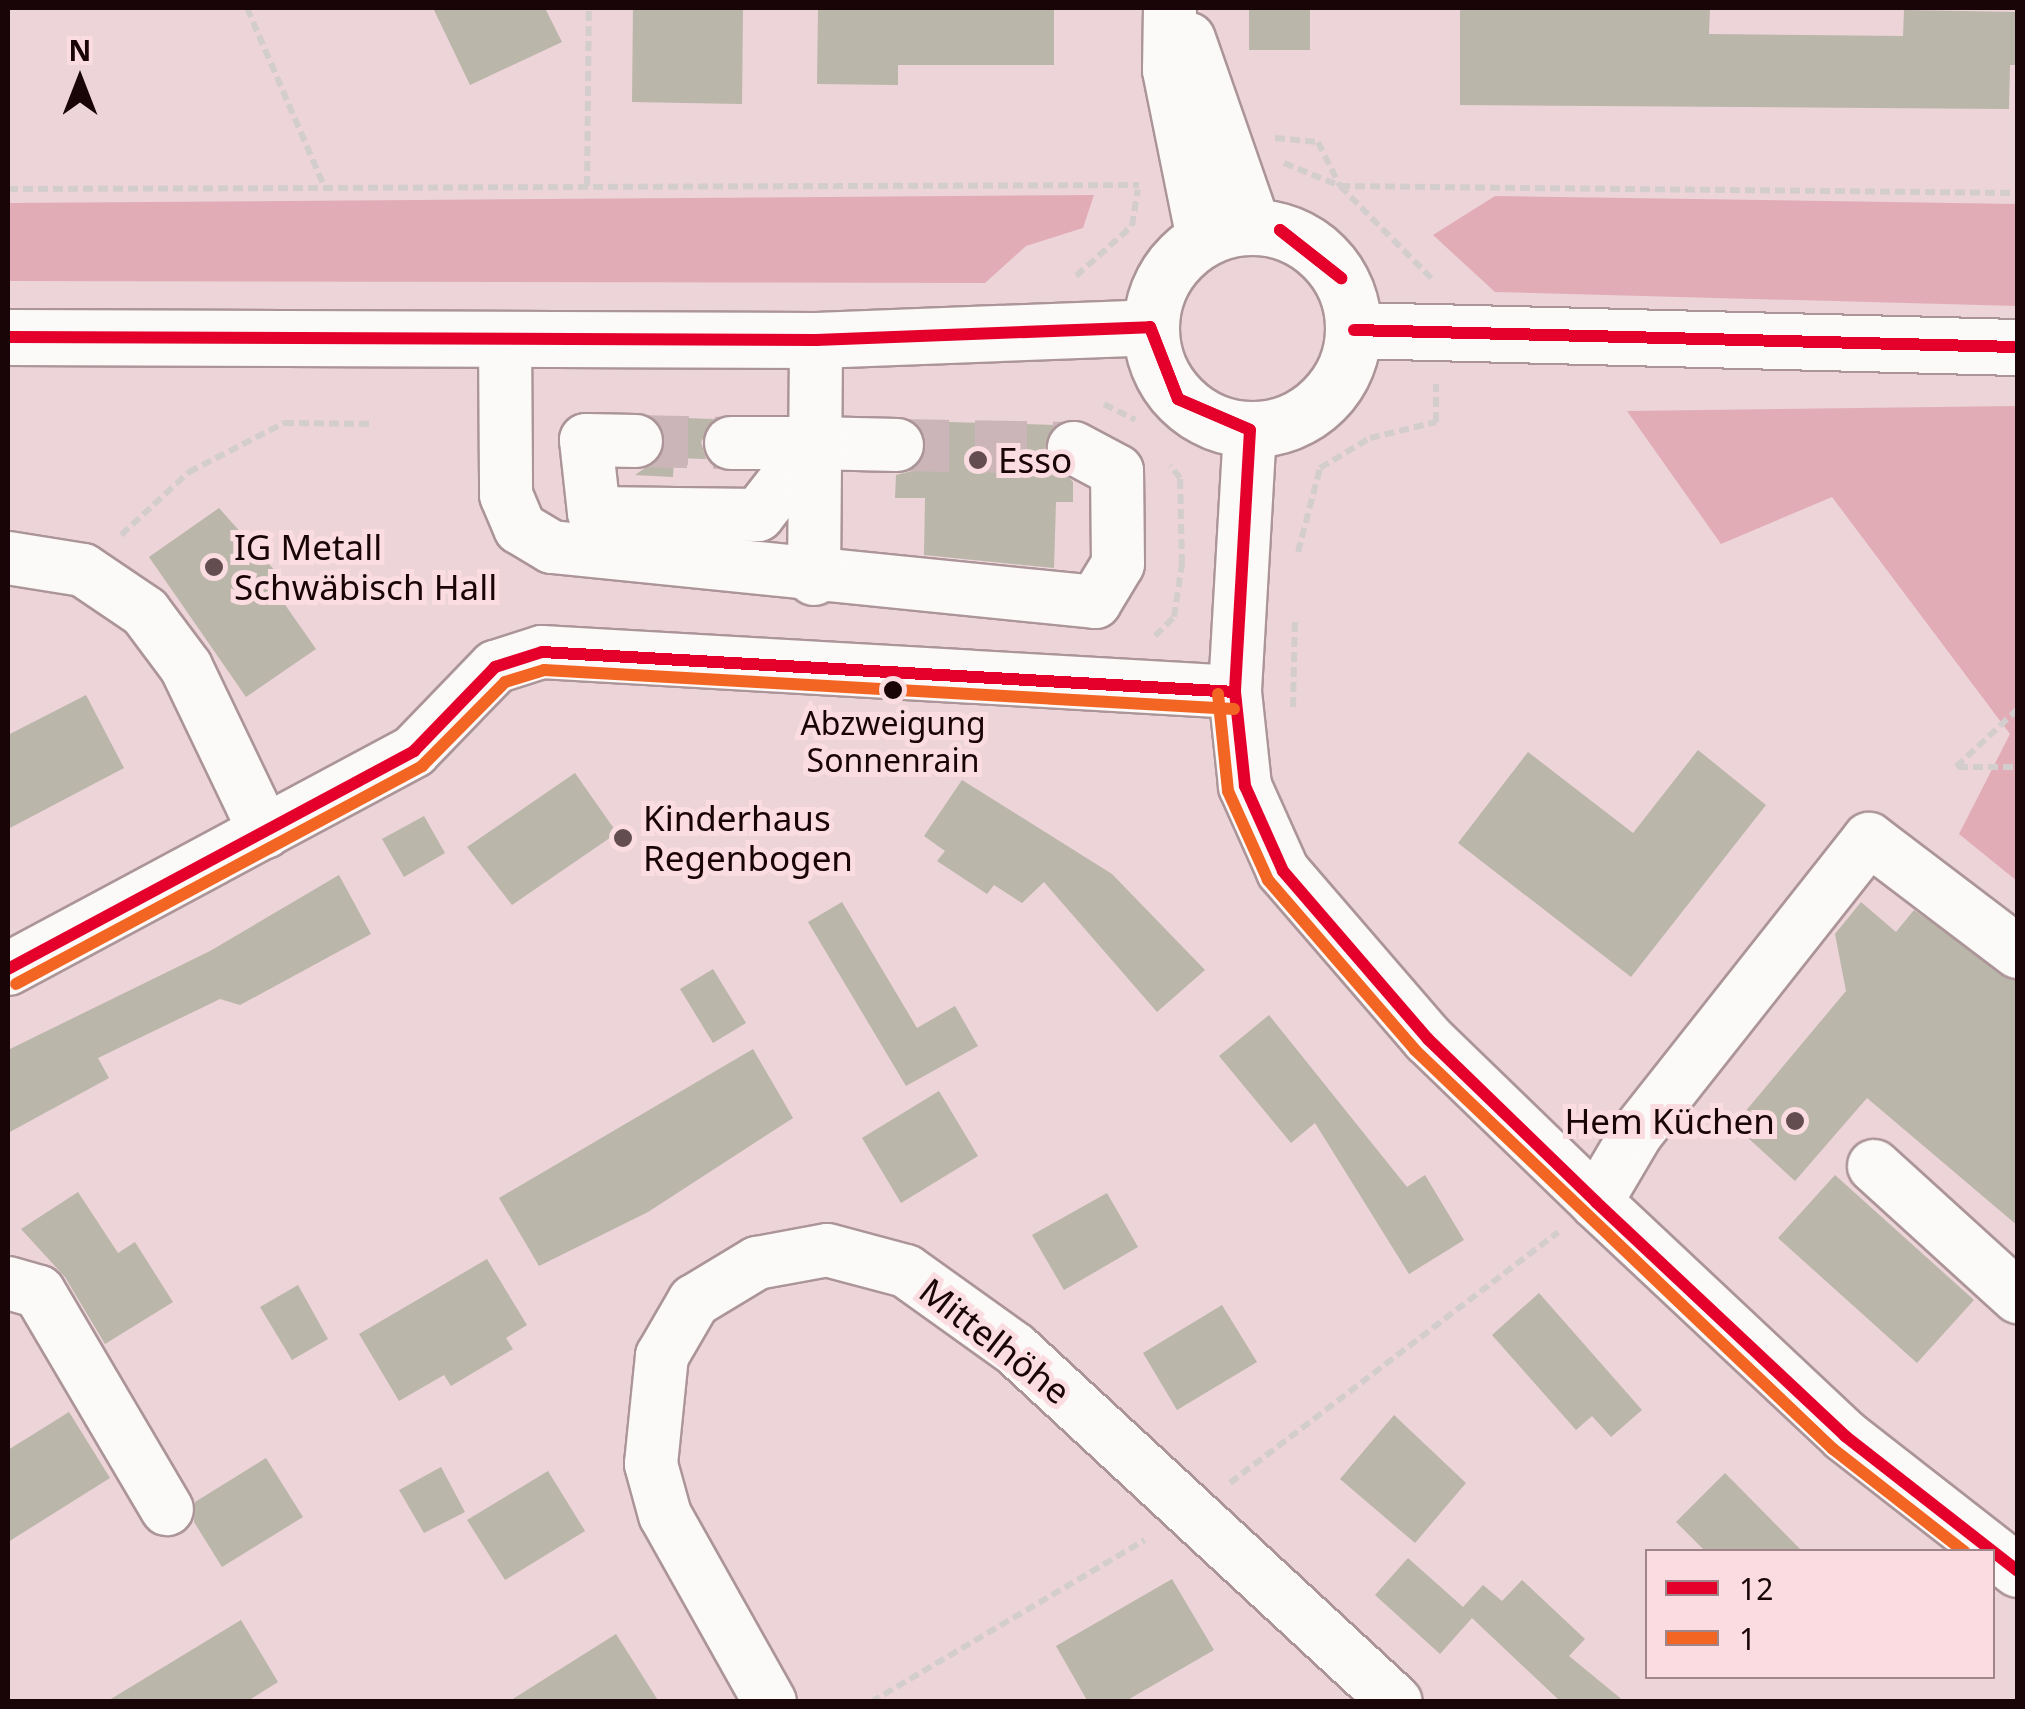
<!DOCTYPE html>
<meta charset="utf-8">
<style>
body{margin:0}
#map{position:relative;width:2025px;height:1709px;overflow:hidden;background:#ecd4d8;font-family:"Noto Sans",sans-serif}
div>[style]{position:absolute}
[style*='--x']{left:calc(var(--x)*1px);top:calc(var(--y)*1px);width:calc(var(--w)*1px);rotate:calc(var(--a)*1deg)}
.green>*{inset:0;background:#e2acb6}
.building>*{inset:0;background:#bab6a9}
.minor-tunnel>*{height:52px;margin-top:-26px;transform-origin:0;background:repeating-linear-gradient(90deg,#ccb5b9 0 52px,transparent 0 78px)}
.path>*{height:6px;margin-top:-3px;transform-origin:0;background:repeating-linear-gradient(90deg,#d4cdce 0 10px,transparent 0 15px)}
.roads{filter:drop-shadow(2px 0 #ac9599) drop-shadow(-2px 0 #ac9599) drop-shadow(0 2px #ac9599) drop-shadow(0 -2px #ac9599)}
.minor>*{height:52px;margin:-26px;padding:0 26px;transform-origin:26px;border-radius:26px;background:#fcf9f9}
.major>*{height:55px;margin:-27.5px;padding:0 27.5px;transform-origin:27.5px;border-radius:27.5px;background:#fcf9f9}
.major>.ring{margin:-27.5px;padding:0;box-sizing:content-box;background:none;border:55px solid #fcf9f9;border-radius:50%}
.bus-1>*{height:12px;margin:-6px;padding:0 6px;transform-origin:6px;border-radius:6px;background:#e4002b}
.bus-2>*{height:12px;margin:-6px;padding:0 6px;transform-origin:6px;border-radius:6px;background:#f26522}
.dots>*{width:28px;height:28px;translate:-50% -50%;box-sizing:border-box;border:5px solid #fadce1;border-radius:50%}
span{translate:-50% -50%;white-space:nowrap;text-align:center;line-height:1.15;-webkit-text-stroke:10px #fadce1;paint-order:stroke}
.bus-label{font-size:32px;color:#190408}
.poi-label{font-size:35px;color:#190408}
.left{translate:0 -50%;text-align:left}
.right{translate:-100% -50%;text-align:right}
.street-label{font-size:35px;color:#190408}
.frame{position:absolute;inset:0;border:10px solid #190408;pointer-events:none}
.legend{position:absolute;left:1645px;top:1549px;width:350px;height:130px;box-sizing:border-box;background:#fadce1;border:2px solid #a0868a;margin:0;padding:12px 18px;list-style:none;font-size:30px;color:#190408}
.legend li{display:flex;align-items:center;gap:20px;height:50px}
.legend b{width:50px;border:2px solid #a0868a}
.north{position:absolute;left:30px;top:30px;width:100px;height:100px;-webkit-text-stroke:8px #fadce1;paint-order:stroke;rotate:0deg;font-size:28px;font-weight:700;line-height:40px;text-align:center;color:#190408}
.north::after{content:'';display:block;margin:auto;width:35px;height:45px;background:#190408;clip-path:polygon(50% 0,100% 100%,50% 72%,0 100%)}
</style>
<div id="map">
<div class="green">
<i style="clip-path:polygon(1094px 195px,1083px 228px,1026px 246px,985px 283px,8px 281px,8px 203px)"></i>
<i style="clip-path:polygon(1495px 196px,2017px 204px,2017px 306px,1495px 292px,1433px 235px)"></i>
<i style="clip-path:polygon(2017px 406px,2018px 406px,2017px 881px,1959px 834px,2010px 734px,1832px 497px,1721px 544px,1627px 411px)"></i>
</div>
<div class="building">
<i style="clip-path:polygon(433px 8px,545px 8px,562px 42px,470px 85px)"></i>
<i style="clip-path:polygon(633px 8px,743px 8px,742px 104px,632px 102px)"></i>
<i style="clip-path:polygon(818px 8px,1054px 8px,1054px 65px,898px 65px,898px 85px,817px 84px)"></i>
<i style="clip-path:polygon(1249px 8px,1310px 8px,1310px 50px,1249px 50px)"></i>
<i style="clip-path:polygon(1460px 8px,1710px 8px,1709px 34px,1903px 36px,1904px 10px,2018px 12px,2018px 65px,2010px 65px,2009px 109px,1460px 105px)"></i>
<i style="clip-path:polygon(653px 417px,714px 419px,701px 442px,706px 459px,674px 458px,673px 477px,635px 475px,662px 456px)"></i>
<i style="clip-path:polygon(915px 421px,1056px 425px,1044px 450px,1073px 482px,1073px 502px,1056px 502px,1054px 568px,924px 555px,925px 498px,895px 498px,896px 475px,912px 471px,927px 447px)"></i>
<i style="clip-path:polygon(219px 508px,277px 573px,267px 579px,316px 649px,246px 697px,149px 557px)"></i>
<i style="clip-path:polygon(86px 695px,124px 768px,8px 829px,8px 735px)"></i>
<i style="clip-path:polygon(1698px 750px,1766px 805px,1631px 977px,1458px 843px,1528px 752px,1633px 833px)"></i>
<i style="clip-path:polygon(575px 773px,617px 833px,512px 905px,467px 847px)"></i>
<i style="clip-path:polygon(962px 780px,1112px 874px,1205px 970px,1157px 1012px,1044px 882px,1022px 903px,994px 885px,987px 894px,937px 861px,945px 851px,924px 836px)"></i>
<i style="clip-path:polygon(424px 816px,445px 853px,404px 877px,382px 839px)"></i>
<i style="clip-path:polygon(339px 875px,371px 934px,240px 1005px,220px 999px,98px 1058px,109px 1078px,8px 1133px,8px 1050px,210px 951px)"></i>
<i style="clip-path:polygon(842px 902px,917px 1028px,955px 1006px,978px 1046px,906px 1086px,808px 922px)"></i>
<i style="clip-path:polygon(1861px 902px,1896px 932px,1914px 910px,2018px 981px,2018px 1226px,1867px 1098px,1795px 1181px,1734px 1125px,1846px 991px,1835px 934px)"></i>
<i style="clip-path:polygon(713px 969px,746px 1023px,713px 1043px,680px 989px)"></i>
<i style="clip-path:polygon(1269px 1015px,1407px 1187px,1425px 1175px,1464px 1240px,1409px 1274px,1315px 1123px,1291px 1143px,1219px 1056px)"></i>
<i style="clip-path:polygon(753px 1049px,793px 1118px,648px 1212px,539px 1266px,499px 1198px)"></i>
<i style="clip-path:polygon(939px 1091px,978px 1156px,901px 1203px,862px 1138px)"></i>
<i style="clip-path:polygon(1835px 1175px,1974px 1300px,1917px 1363px,1778px 1238px)"></i>
<i style="clip-path:polygon(78px 1192px,118px 1253px,135px 1242px,173px 1302px,105px 1344px,65px 1277px,21px 1229px)"></i>
<i style="clip-path:polygon(1107px 1193px,1138px 1247px,1064px 1290px,1032px 1235px)"></i>
<i style="clip-path:polygon(487px 1259px,527px 1325px,506px 1338px,513px 1349px,451px 1386px,444px 1375px,399px 1401px,359px 1334px)"></i>
<i style="clip-path:polygon(298px 1285px,328px 1339px,292px 1360px,260px 1307px)"></i>
<i style="clip-path:polygon(1539px 1293px,1642px 1410px,1611px 1437px,1592px 1416px,1576px 1430px,1492px 1335px)"></i>
<i style="clip-path:polygon(1222px 1305px,1257px 1362px,1177px 1410px,1143px 1353px)"></i>
<i style="clip-path:polygon(69px 1412px,110px 1478px,8px 1542px,8px 1450px)"></i>
<i style="clip-path:polygon(1394px 1415px,1466px 1483px,1415px 1543px,1340px 1479px)"></i>
<i style="clip-path:polygon(266px 1458px,303px 1517px,222px 1567px,194px 1522px,195px 1502px)"></i>
<i style="clip-path:polygon(441px 1467px,465px 1512px,424px 1533px,399px 1490px)"></i>
<i style="clip-path:polygon(548px 1471px,585px 1531px,505px 1580px,467px 1520px)"></i>
<i style="clip-path:polygon(1725px 1473px,1803px 1552px,1706px 1552px,1676px 1522px)"></i>
<i style="clip-path:polygon(1408px 1558px,1463px 1607px,1483px 1585px,1502px 1601px,1522px 1580px,1585px 1639px,1569px 1656px,1625px 1702px,1561px 1702px,1472px 1618px,1440px 1654px,1375px 1595px)"></i>
<i style="clip-path:polygon(1172px 1579px,1214px 1650px,1124px 1702px,1088px 1702px,1056px 1646px)"></i>
<i style="clip-path:polygon(241px 1620px,278px 1682px,246px 1702px,106px 1702px)"></i>
<i style="clip-path:polygon(616px 1634px,659px 1702px,508px 1702px)"></i>
</div>
<div class="minor-tunnel">
<i style="--x:636;--y:441;--w:95;--a:1.2"></i>
<i style="--x:897;--y:445;--w:177;--a:1"></i>
</div>
<div class="path">
<i style="--x:247;--y:8;--w:194;--a:66.6"></i>
<i style="--x:1275;--y:138;--w:43;--a:5.3"></i>
<i style="--x:1318;--y:142;--w:49;--a:63.4"></i>
<i style="--x:1340;--y:186;--w:134;--a:45.3"></i>
<i style="--x:1284;--y:163;--w:61;--a:22.3"></i>
<i style="--x:1340;--y:186;--w:678;--a:0.59"></i>
<i style="--x:587;--y:186;--w:178;--a:-89.4"></i>
<i style="--x:8;--y:189;--w:1131;--a:-0.2"></i>
<i style="--x:1076;--y:276;--w:75;--a:-41.8"></i>
<i style="--x:1132;--y:226;--w:37;--a:-81"></i>
<i style="--x:1104;--y:404;--w:35;--a:27"></i>
<i style="--x:121;--y:535;--w:93;--a:-42.8"></i>
<i style="--x:189;--y:472;--w:107;--a:-27.3"></i>
<i style="--x:284;--y:423;--w:89;--a:0.6"></i>
<i style="--x:1298;--y:552;--w:87;--a:-75.3"></i>
<i style="--x:1320;--y:468;--w:58;--a:-31"></i>
<i style="--x:1370;--y:438;--w:68;--a:-13.6"></i>
<i style="--x:1436;--y:422;--w:38;--a:-90"></i>
<i style="--x:1155;--y:636;--w:27;--a:-45"></i>
<i style="--x:1174;--y:617;--w:54;--a:-81.4"></i>
<i style="--x:1182;--y:564;--w:86;--a:-91.3"></i>
<i style="--x:1180;--y:478;--w:16;--a:-128"></i>
<i style="--x:1293;--y:707;--w:87;--a:-88.7"></i>
<i style="--x:1956;--y:767;--w:85;--a:-43.1"></i>
<i style="--x:1958;--y:767;--w:60;--a:0"></i>
<i style="--x:1230;--y:1483;--w:413;--a:-37.4"></i>
<i style="--x:871;--y:1702;--w:318;--a:-30.6"></i>
</div>
<div class="roads">
<div class="minor">
<i style="--x:1170;--y:8;--w:62;--a:90.9"></i>
<i style="--x:1169;--y:70;--w:172;--a:78.6"></i>
<i style="--x:1189;--y:39;--w:198;--a:70.8"></i>
<i style="--x:505;--y:338;--w:157;--a:89.6"></i>
<i style="--x:506;--y:495;--w:36;--a:67"></i>
<i style="--x:520;--y:528;--w:37;--a:31"></i>
<i style="--x:552;--y:547;--w:546;--a:5.78"></i>
<i style="--x:1095;--y:602;--w:44;--a:-58.8"></i>
<i style="--x:1118;--y:564;--w:93;--a:-90.6"></i>
<i style="--x:1117;--y:471;--w:49;--a:-151.9"></i>
<i style="--x:1250;--y:430;--w:262;--a:93.3"></i>
<i style="--x:1235;--y:692;--w:95;--a:83.9"></i>
<i style="--x:1245;--y:786;--w:93;--a:65.9"></i>
<i style="--x:1283;--y:871;--w:222;--a:49.2"></i>
<i style="--x:1428;--y:1039;--w:234;--a:44.1"></i>
<i style="--x:1596;--y:1202;--w:342;--a:43.2"></i>
<i style="--x:1845;--y:1436;--w:219;--a:38"></i>
<i style="--x:636;--y:441;--w:50;--a:-178.9"></i>
<i style="--x:586;--y:440;--w:73;--a:83.7"></i>
<i style="--x:594;--y:513;--w:164;--a:0.7"></i>
<i style="--x:758;--y:515;--w:91;--a:-52.1"></i>
<i style="--x:814;--y:443;--w:83;--a:180"></i>
<i style="--x:814;--y:443;--w:83;--a:1.4"></i>
<i style="--x:8;--y:558;--w:76;--a:9.1"></i>
<i style="--x:83;--y:570;--w:75;--a:34.1"></i>
<i style="--x:145;--y:612;--w:69;--a:53.3"></i>
<i style="--x:186;--y:667;--w:183;--a:64.4"></i>
<i style="--x:814;--y:579;--w:239;--a:-89.5"></i>
<i style="--x:8;--y:969;--w:461;--a:-28.2"></i>
<i style="--x:414;--y:751;--w:117;--a:-46"></i>
<i style="--x:495;--y:667;--w:49;--a:-17.7"></i>
<i style="--x:542;--y:652;--w:694;--a:3.3"></i>
<i style="--x:1874;--y:1166;--w:195;--a:42.3"></i>
<i style="--x:1596;--y:1202;--w:79;--a:-59.5"></i>
<i style="--x:1636;--y:1134;--w:376;--a:-51.7"></i>
<i style="--x:1869;--y:839;--w:187;--a:37.2"></i>
<i style="--x:8;--y:1283;--w:32;--a:16"></i>
<i style="--x:39;--y:1292;--w:252;--a:59.5"></i>
<i style="--x:770;--y:1702;--w:214;--a:-119.3"></i>
<i style="--x:665;--y:1515;--w:53;--a:-105.4"></i>
<i style="--x:651;--y:1464;--w:109;--a:-84.2"></i>
<i style="--x:662;--y:1356;--w:64;--a:-59.8"></i>
<i style="--x:694;--y:1301;--w:74;--a:-31.1"></i>
<i style="--x:757;--y:1263;--w:71;--a:-10.5"></i>
<i style="--x:827;--y:1250;--w:82;--a:14.9"></i>
<i style="--x:906;--y:1271;--w:134;--a:35.6"></i>
<i style="--x:1015;--y:1349;--w:519;--a:42.82"></i>
</div>
<div class="major">
<i class="ring" style="left:1151px;top:227px;width:147px;height:147px"></i>
<i style="--x:1354;--y:330;--w:664;--a:1.47"></i>
<i style="--x:8;--y:337;--w:808;--a:0.21"></i>
<i style="--x:816;--y:340;--w:334;--a:-2.2"></i>
</div>
</div>
<div class="bus-1">
<i style="--x:1280;--y:230;--w:78;--a:38.2"></i>
<i style="--x:1280;--y:230;--w:78;--a:38.2"></i>
<i style="--x:1150;--y:327;--w:77;--a:68.7"></i>
<i style="--x:1150;--y:327;--w:77;--a:68.7"></i>
<i style="--x:1354;--y:330;--w:664;--a:1.47"></i>
<i style="--x:8;--y:337;--w:808;--a:0.21"></i>
<i style="--x:816;--y:340;--w:334;--a:-2.2"></i>
<i style="--x:1178;--y:399;--w:78;--a:23.3"></i>
<i style="--x:1178;--y:399;--w:78;--a:23.3"></i>
<i style="--x:1250;--y:430;--w:262;--a:93.3"></i>
<i style="--x:1235;--y:692;--w:95;--a:83.9"></i>
<i style="--x:1245;--y:786;--w:93;--a:65.9"></i>
<i style="--x:1283;--y:871;--w:222;--a:49.2"></i>
<i style="--x:1428;--y:1039;--w:234;--a:44.1"></i>
<i style="--x:1596;--y:1202;--w:342;--a:43.2"></i>
<i style="--x:1845;--y:1436;--w:219;--a:38"></i>
<i style="--x:8;--y:969;--w:461;--a:-28.2"></i>
<i style="--x:414;--y:751;--w:117;--a:-46"></i>
<i style="--x:495;--y:667;--w:49;--a:-17.7"></i>
<i style="--x:542;--y:652;--w:694;--a:3.3"></i>
</div>
<div class="bus-2">
<i style="--x:1218;--y:694;--w:98;--a:84.1"></i>
<i style="--x:1228;--y:791;--w:98;--a:65.8"></i>
<i style="--x:1268;--y:880;--w:225;--a:49.1"></i>
<i style="--x:1415;--y:1050;--w:578;--a:43.67"></i>
<i style="--x:1833;--y:1449;--w:167;--a:38"></i>
<i style="--x:16;--y:984;--w:461;--a:-28.2"></i>
<i style="--x:422;--y:766;--w:118;--a:-45.3"></i>
<i style="--x:505;--y:682;--w:41;--a:-17.1"></i>
<i style="--x:544;--y:670;--w:691;--a:3.24"></i>
</div>
<div class="dots">
<i style="left:978px;top:460px;background:#634d51"></i>
<i style="left:214px;top:567px;background:#634d51"></i>
<i style="left:893px;top:690px;background:#190408"></i>
<i style="left:623px;top:838px;background:#634d51"></i>
<i style="left:1795px;top:1121px;background:#634d51"></i>
</div>
<div class="bus-label">
<span style="left:893px;top:742px">Abzweigung<br>Sonnenrain</span>
</div>
<div class="poi-label">
<span class="left" style="left:998px;top:460px">Esso</span>
<span class="left" style="left:234px;top:567px">IG Metall<br>Schwäbisch Hall</span>
<span class="left" style="left:643px;top:838px">Kinderhaus<br>Regenbogen</span>
<span class="right" style="left:1775px;top:1121px">Hem Küchen</span>
</div>
<div class="street-label">
<span style="left:995px;top:1341px;rotate:38deg">Mittelhöhe</span>
</div>
<div class="frame"></div>
<ul class="legend">
<li><b style="height:12px;background:#e4002b"></b>12</li>
<li><b style="height:12px;background:#f26522"></b>1</li>
</ul>
<div class="north">N</div>
</div>
